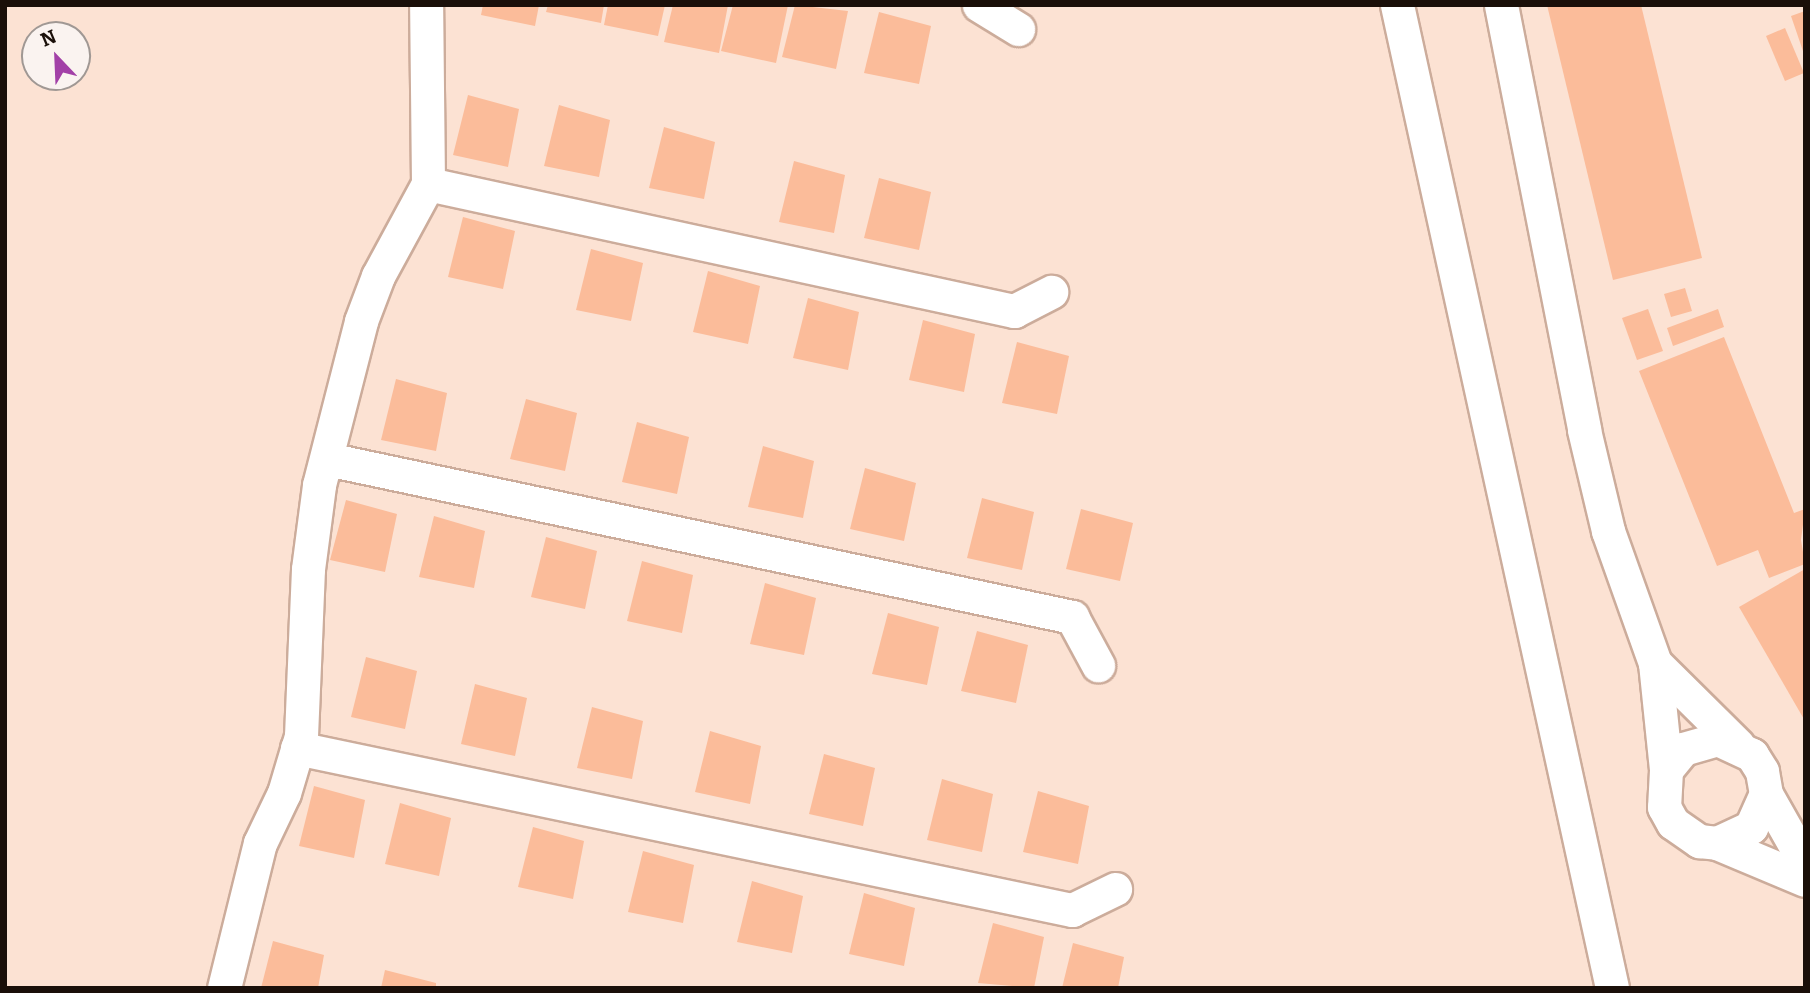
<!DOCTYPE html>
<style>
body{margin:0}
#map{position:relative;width:1810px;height:993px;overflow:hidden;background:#fce2d3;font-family:Bitter,serif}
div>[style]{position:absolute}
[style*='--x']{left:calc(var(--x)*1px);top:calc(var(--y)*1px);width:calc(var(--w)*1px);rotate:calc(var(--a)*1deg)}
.building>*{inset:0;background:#fbbc9a}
.roads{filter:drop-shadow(2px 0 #ccac9b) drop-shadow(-2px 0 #ccac9b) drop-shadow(0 2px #ccac9b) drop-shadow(0 -2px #ccac9b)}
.minor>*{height:33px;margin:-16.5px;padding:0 16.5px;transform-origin:16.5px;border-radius:16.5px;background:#fff}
span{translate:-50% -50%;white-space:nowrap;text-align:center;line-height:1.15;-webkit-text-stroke:5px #faf3f0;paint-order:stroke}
.frame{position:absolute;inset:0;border:7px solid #1a0f09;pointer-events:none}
.north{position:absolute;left:21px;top:21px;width:70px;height:70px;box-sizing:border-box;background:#faf3f0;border:2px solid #a09894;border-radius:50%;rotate:337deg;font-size:19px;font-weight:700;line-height:28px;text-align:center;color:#1a0f09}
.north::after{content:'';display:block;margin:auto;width:24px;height:32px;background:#a240a7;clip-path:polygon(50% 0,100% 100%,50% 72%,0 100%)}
</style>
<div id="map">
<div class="building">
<i style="clip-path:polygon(483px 5px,539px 5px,535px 26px,481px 15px)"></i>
<i style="clip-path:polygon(548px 5px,604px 5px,601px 23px,546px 12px)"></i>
<i style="clip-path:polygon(608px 5px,665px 5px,658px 36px,604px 25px)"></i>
<i style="clip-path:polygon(673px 5px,728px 5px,719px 53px,664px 42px)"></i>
<i style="clip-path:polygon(733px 5px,788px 5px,776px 63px,721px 51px)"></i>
<i style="clip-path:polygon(795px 5px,848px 11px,836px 69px,782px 57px)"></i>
<i style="clip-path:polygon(1547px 5px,1641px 5px,1702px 258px,1613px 280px)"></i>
<i style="clip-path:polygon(1805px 11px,1805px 53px,1804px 54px,1791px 16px)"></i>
<i style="clip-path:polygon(879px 12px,931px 26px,919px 84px,864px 73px)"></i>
<i style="clip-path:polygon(1785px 28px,1804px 73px,1785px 81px,1766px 36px)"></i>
<i style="clip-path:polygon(468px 95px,519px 109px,508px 167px,453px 155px)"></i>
<i style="clip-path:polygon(559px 105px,610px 120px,599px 177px,544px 166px)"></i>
<i style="clip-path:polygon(664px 127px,715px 142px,704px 199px,649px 188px)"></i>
<i style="clip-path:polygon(794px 161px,845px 175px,834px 233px,779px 222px)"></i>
<i style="clip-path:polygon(879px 178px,931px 192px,919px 250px,864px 238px)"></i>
<i style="clip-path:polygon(463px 217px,515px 231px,503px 289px,448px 277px)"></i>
<i style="clip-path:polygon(591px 249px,643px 263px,631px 321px,576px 310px)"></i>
<i style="clip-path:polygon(708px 271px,760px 286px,748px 344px,693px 332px)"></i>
<i style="clip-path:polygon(1685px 288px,1692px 311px,1671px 317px,1664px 294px)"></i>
<i style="clip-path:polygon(808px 298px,859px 312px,848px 370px,793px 358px)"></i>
<i style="clip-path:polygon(1648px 309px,1663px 351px,1637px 360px,1622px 318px)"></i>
<i style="clip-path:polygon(1718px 309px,1724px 327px,1673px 346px,1667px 328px)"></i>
<i style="clip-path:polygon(923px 320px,975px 334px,964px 392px,909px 380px)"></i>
<i style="clip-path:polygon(1724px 337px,1794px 513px,1805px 509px,1801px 540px,1805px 564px,1769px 578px,1758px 550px,1717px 566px,1639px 371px)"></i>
<i style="clip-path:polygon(1017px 342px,1069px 356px,1057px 414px,1002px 403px)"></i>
<i style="clip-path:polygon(396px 379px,447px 393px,436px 451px,381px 440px)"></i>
<i style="clip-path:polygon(526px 399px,577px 413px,565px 471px,510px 459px)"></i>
<i style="clip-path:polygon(637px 422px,689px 437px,677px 494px,622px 482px)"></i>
<i style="clip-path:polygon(763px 446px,814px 461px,803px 518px,748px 507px)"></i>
<i style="clip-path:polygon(865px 468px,916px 483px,904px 541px,850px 529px)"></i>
<i style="clip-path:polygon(982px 498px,1034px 512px,1022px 570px,967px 558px)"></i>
<i style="clip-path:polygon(346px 500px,397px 514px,385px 572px,330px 560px)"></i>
<i style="clip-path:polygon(1081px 509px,1133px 523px,1120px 581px,1066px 569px)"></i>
<i style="clip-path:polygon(434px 516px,485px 531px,474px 588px,419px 577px)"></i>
<i style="clip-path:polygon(546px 537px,597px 551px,585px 609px,531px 597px)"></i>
<i style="clip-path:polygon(642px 561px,693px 575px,682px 633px,627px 621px)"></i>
<i style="clip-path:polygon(1805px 569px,1805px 721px,1739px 607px)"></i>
<i style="clip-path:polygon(765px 583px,816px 598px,804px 655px,750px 644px)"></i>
<i style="clip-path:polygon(888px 613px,939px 627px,927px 685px,872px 674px)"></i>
<i style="clip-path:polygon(977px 631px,1028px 645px,1016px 703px,961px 691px)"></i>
<i style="clip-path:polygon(366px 657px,417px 671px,405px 729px,351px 717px)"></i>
<i style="clip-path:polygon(475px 684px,527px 698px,515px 756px,461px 744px)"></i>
<i style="clip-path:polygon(592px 707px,643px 721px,632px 779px,577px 768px)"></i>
<i style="clip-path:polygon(710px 731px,761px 746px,750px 804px,695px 792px)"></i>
<i style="clip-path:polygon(824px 754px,875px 768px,863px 826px,809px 814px)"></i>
<i style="clip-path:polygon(942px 779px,993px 794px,982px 852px,927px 840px)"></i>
<i style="clip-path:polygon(314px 786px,365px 800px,354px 858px,299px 846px)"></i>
<i style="clip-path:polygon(1038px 791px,1089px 806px,1078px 864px,1023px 852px)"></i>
<i style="clip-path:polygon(400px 803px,451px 818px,439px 876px,385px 864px)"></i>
<i style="clip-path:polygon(533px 827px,584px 841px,573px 899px,518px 887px)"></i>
<i style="clip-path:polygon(643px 851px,694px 865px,683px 923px,628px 912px)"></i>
<i style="clip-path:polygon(752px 881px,803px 896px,792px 953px,737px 942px)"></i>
<i style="clip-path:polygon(864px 893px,915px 908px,904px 966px,849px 954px)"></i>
<i style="clip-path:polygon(993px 923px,1044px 937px,1034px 988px,978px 983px)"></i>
<i style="clip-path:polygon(273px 941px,324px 955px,318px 988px,261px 988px)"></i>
<i style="clip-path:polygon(1073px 943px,1124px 957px,1118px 988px,1062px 988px)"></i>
<i style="clip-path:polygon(385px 970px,436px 983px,436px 988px,381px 988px)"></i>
</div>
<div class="roads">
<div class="minor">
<i style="--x:979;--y:5;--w:46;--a:31.6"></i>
<i style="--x:1397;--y:5;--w:1006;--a:77.66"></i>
<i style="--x:1501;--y:5;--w:433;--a:78.9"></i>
<i style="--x:1584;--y:430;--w:104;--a:76.6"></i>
<i style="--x:1608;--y:531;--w:140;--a:70.4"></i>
<i style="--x:1655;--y:663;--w:108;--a:84.1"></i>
<i style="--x:428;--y:184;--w:600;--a:12.23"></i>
<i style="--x:1014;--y:311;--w:42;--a:-27.2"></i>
<i style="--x:327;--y:459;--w:762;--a:11.97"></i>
<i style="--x:1072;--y:617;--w:55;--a:61.6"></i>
<i style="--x:1655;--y:663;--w:117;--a:44.7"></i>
<i style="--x:297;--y:748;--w:792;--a:11.81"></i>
<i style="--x:1072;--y:910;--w:48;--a:-26"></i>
<i style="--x:1766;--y:794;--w:79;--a:60.5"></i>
<i style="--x:1717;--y:843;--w:38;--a:-25"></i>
<i style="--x:1751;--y:827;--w:36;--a:-66"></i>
<i style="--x:1766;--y:794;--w:23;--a:-100"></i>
<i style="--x:1762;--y:771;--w:19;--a:-122"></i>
<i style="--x:1752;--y:755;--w:38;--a:-155"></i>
<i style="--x:1718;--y:739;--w:36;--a:164"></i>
<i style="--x:1683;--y:749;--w:27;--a:129"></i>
<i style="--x:1666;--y:770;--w:37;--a:93"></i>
<i style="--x:1664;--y:807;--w:18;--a:61"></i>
<i style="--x:1673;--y:823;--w:32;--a:35"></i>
<i style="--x:1699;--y:841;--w:18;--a:6"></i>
<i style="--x:1717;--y:843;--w:95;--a:22.8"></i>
<i style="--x:224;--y:988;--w:149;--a:-76.1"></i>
<i style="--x:260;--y:843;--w:55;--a:-64.4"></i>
<i style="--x:284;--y:793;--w:59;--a:-73.4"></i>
<i style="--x:301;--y:736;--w:167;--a:-87.6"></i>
<i style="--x:308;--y:569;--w:85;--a:-82.5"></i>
<i style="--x:319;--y:485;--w:169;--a:-75.6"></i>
<i style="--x:361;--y:321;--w:48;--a:-69.3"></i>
<i style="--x:378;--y:276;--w:105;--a:-61.5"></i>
<i style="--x:428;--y:184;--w:179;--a:-90.6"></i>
</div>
</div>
<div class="frame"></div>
<div class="north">N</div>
</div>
